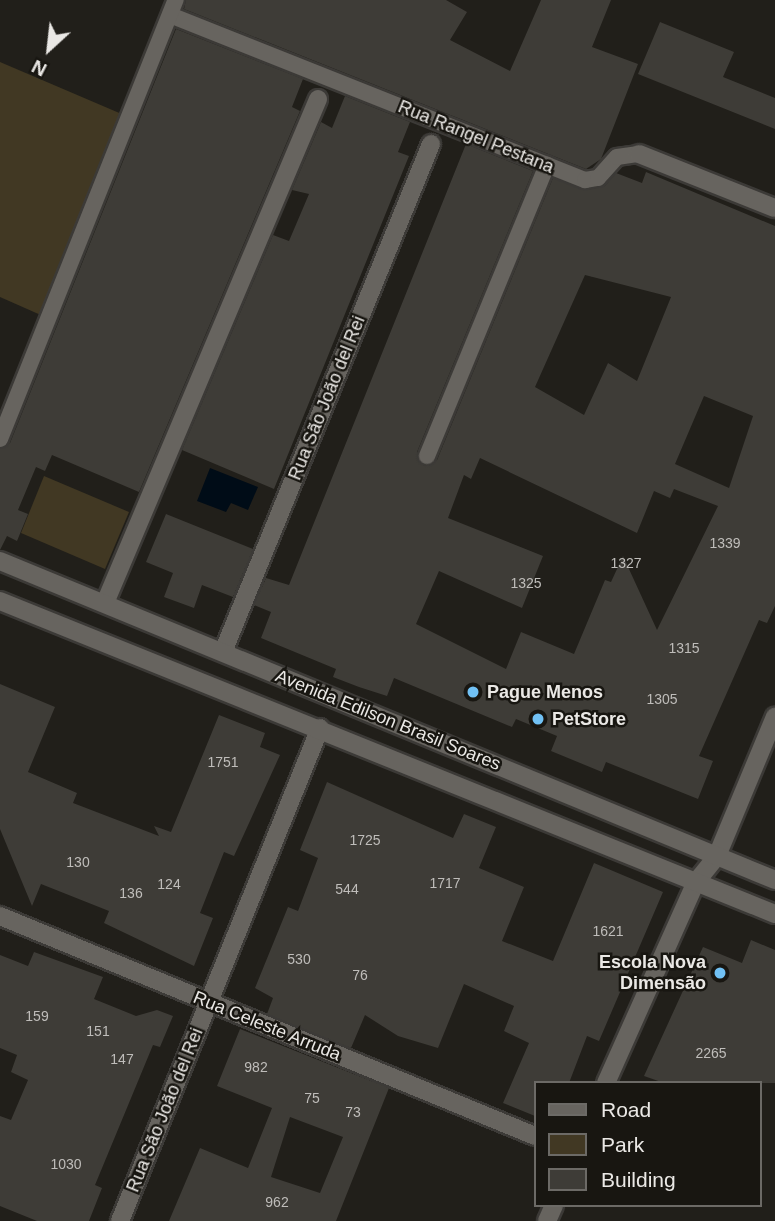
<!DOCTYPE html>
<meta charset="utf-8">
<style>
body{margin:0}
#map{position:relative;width:775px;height:1221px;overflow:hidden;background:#211f1a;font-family:Helvetica,sans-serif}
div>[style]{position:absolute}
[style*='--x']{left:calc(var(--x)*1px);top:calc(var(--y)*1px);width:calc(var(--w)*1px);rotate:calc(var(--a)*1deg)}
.green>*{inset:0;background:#413823}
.water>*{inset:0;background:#000c17}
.building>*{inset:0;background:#3e3c37}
.roads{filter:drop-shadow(2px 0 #3c3a37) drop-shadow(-2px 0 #3c3a37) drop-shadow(0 2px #3c3a37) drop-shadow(0 -2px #3c3a37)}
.lane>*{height:16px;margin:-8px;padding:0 8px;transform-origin:8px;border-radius:8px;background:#67645f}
.street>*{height:18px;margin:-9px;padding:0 9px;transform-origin:9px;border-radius:9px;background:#67645f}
.secondary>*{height:18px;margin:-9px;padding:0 9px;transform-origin:9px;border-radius:9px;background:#67645f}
.dots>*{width:19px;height:19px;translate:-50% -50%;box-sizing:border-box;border:4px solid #181611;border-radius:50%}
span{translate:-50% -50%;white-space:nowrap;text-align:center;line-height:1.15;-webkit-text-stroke:5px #181611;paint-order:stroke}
.number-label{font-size:14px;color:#bfbdba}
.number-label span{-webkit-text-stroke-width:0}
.street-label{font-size:18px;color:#eae8e5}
.poi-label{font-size:18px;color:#eae8e5;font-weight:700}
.left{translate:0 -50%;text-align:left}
.right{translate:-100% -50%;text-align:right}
.legend{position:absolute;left:534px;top:1081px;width:228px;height:126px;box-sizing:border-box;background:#181611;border:2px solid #6c6a66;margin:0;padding:9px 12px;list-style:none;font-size:21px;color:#eae8e5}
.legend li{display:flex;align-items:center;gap:14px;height:35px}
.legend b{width:35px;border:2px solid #6c6a66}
.north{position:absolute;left:14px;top:14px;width:70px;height:70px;-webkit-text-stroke:5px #181611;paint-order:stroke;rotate:207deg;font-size:19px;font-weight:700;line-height:28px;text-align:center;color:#eae8e5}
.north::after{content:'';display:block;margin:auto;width:24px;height:32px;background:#eae8e5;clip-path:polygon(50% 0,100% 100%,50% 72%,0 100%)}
</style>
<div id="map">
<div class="green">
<i style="clip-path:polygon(0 62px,124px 115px,43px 316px,0 297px)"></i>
<i style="clip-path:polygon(44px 476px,129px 512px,105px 569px,21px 533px)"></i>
</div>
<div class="water">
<i style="clip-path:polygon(210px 468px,258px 487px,248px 510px,231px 503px,226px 512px,197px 501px)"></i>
</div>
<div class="building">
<i style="clip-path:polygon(186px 0,446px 0,467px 12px,450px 40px,510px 71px,541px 0,611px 0,592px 47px,638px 64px,601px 159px,586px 169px,184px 9px)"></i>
<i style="clip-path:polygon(660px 22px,734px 52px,723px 77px,775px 98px,775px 129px,638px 74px)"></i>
<i style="clip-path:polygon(176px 29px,303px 79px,292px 107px,300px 111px,139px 492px,52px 455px,45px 471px,36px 467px,18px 510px,28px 514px,17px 541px,7px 536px,0 550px,0 449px,10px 443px)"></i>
<i style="clip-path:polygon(345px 96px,410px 122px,398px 152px,409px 156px,274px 489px,182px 450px,273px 235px,289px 241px,309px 194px,292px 190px,321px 122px,332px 128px)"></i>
<i style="clip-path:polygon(evenodd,466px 144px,533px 171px,417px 452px,424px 466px,437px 460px,553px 178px,587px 190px,605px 186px,616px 173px,642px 183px,646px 172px,775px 226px,775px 606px,767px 623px,759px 620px,699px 756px,713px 761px,698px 799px,606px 762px,602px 772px,551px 751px,557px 736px,516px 719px,512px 727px,394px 678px,387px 696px,359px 687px,333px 677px,336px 669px,261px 638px,271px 612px,254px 605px,266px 578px,289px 585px,466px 144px,585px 275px,671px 297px,637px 381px,608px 363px,584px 415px,535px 387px,585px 275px,466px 144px,704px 396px,753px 416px,729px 488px,675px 464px,704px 396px,466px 144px,480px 458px,637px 533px,654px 491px,670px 498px,674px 489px,718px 506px,657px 630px,623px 556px,611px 582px,605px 580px,574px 654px,521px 632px,506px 669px,416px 624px,439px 571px,522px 608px,543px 556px,448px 518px,464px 475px,471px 479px,480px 458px)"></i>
<i style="clip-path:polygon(166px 514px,253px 549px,233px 597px,202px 585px,194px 608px,164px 597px,173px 573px,146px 562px)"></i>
<i style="clip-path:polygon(0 684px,55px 707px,28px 772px,77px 793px,73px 803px,159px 836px,154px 826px,171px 832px,219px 715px,265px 733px,260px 747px,280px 755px,234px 856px,224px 852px,200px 913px,213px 918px,194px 966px,104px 923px,109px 911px,41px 884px,32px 906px,0 829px)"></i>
<i style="clip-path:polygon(327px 782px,453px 838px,464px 814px,496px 827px,479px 868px,524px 887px,502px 941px,553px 961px,594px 863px,663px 892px,599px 1041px,587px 1036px,569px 1083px,535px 1083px,535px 1116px,503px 1103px,529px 1043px,504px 1031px,514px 1006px,464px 984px,438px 1048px,398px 1036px,365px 1015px,351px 1048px,267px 1014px,273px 998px,255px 988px,288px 907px,298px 911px,318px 858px,300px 850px)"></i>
<i style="clip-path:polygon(751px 940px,775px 950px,775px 1083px,664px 1083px,644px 1076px,703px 947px,742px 963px)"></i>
<i style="clip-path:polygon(34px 952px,103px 977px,94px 999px,136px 1016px,157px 1010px,173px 1016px,160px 1047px,153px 1045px,95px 1185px,102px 1188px,89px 1221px,37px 1221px,0 1206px,0 1116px,11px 1120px,28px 1080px,11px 1072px,17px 1055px,0 1048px,0 955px,28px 966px)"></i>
<i style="clip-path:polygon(evenodd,240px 1029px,389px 1088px,336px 1221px,169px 1221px,200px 1148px,248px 1168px,272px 1108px,217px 1086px,240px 1029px,290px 1117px,343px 1137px,320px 1193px,271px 1177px,290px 1117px)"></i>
</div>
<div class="roads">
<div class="lane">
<i style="--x:170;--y:15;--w:447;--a:21.7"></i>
<i style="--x:585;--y:180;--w:13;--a:-9"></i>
<i style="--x:598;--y:178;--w:28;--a:-48"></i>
<i style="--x:617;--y:157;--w:22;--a:-8"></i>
<i style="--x:0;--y:439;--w:473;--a:-68.2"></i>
<i style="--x:427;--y:456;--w:315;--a:-67.6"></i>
</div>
<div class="street">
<i style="--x:639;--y:154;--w:146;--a:21.7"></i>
<i style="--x:105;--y:603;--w:547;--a:-67.09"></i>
<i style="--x:223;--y:652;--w:549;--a:-67.73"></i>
<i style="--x:0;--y:916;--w:578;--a:22.35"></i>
<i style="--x:606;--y:1083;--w:220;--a:-65.9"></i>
<i style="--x:696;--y:882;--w:33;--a:-51"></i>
<i style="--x:717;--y:856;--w:151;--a:-67.4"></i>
<i style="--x:120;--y:1221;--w:532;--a:-67.92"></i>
<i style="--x:547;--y:1221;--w:17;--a:-66"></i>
</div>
<div class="secondary">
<i style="--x:0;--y:561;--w:838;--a:22.37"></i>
<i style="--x:0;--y:601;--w:836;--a:21.99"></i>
</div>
</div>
<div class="dots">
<i style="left:473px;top:692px;background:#71c1f4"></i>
<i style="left:538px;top:719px;background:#71c1f4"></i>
<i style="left:720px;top:973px;background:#71c1f4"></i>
</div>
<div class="number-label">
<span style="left:725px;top:543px">1339</span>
<span style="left:626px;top:563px">1327</span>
<span style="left:526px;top:583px">1325</span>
<span style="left:684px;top:648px">1315</span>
<span style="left:662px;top:699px">1305</span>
<span style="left:223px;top:762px">1751</span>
<span style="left:365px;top:840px">1725</span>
<span style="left:78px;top:862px">130</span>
<span style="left:445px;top:883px">1717</span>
<span style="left:169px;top:884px">124</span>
<span style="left:347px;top:889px">544</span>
<span style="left:131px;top:893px">136</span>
<span style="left:608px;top:931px">1621</span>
<span style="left:299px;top:959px">530</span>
<span style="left:360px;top:975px">76</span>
<span style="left:37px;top:1016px">159</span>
<span style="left:98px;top:1031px">151</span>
<span style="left:711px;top:1053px">2265</span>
<span style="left:122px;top:1059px">147</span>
<span style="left:256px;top:1067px">982</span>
<span style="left:312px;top:1098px">75</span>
<span style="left:353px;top:1112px">73</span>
<span style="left:66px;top:1164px">1030</span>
<span style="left:277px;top:1202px">962</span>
</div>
<div class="street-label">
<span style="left:476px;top:137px;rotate:22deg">Rua Rangel Pestana</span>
<span style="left:327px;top:398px;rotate:-68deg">Rua São João del Rei</span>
<span style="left:388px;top:720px;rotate:22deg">Avenida Edilson Brasil Soares</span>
<span style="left:267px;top:1026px;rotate:22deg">Rua Celeste Arruda</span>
<span style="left:165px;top:1110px;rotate:-68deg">Rua São João del Rei</span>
</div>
<div class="poi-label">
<span class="left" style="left:487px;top:692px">Pague Menos</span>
<span class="left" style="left:552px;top:719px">PetStore</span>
<span class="right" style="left:706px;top:973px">Escola Nova<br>Dimensão</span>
</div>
<ul class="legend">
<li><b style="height:9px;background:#67645f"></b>Road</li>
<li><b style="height:19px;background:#413823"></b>Park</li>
<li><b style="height:19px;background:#3e3c37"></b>Building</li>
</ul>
<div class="north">N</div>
</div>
